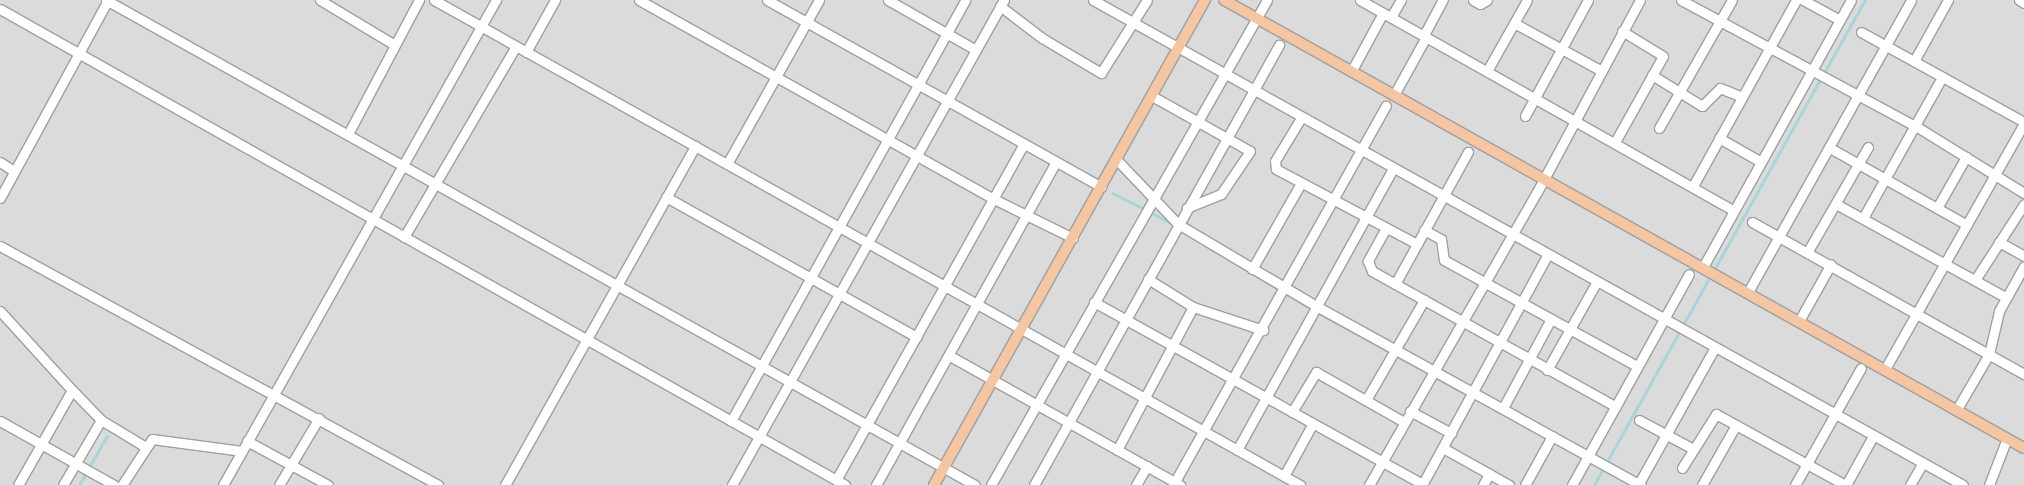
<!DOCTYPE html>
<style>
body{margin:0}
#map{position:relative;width:2024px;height:485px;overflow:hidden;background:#eeeae5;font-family:"Sofia Sans Condensed",sans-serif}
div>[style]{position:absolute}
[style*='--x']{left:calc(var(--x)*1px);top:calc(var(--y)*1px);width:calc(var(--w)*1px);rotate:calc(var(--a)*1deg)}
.residential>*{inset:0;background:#dcdbdb}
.stream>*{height:2.5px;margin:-1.25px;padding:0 1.25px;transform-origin:1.25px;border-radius:1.25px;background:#a8d5d9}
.roads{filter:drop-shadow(1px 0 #9f9f9f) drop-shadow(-1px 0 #9f9f9f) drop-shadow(0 1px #9f9f9f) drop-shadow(0 -1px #9f9f9f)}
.minor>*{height:9px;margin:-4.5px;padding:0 4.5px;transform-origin:4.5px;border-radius:4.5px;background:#fff}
.major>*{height:10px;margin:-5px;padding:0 5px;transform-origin:5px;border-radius:5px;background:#f5c6a3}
span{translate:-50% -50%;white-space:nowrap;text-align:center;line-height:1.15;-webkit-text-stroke:4.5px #fff;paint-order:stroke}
</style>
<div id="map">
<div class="residential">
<i style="clip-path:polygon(0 0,2024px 0,2024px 485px,0 485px)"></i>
</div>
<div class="stream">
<i style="--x:1824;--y:73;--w:84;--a:-60.7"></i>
<i style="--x:1113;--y:193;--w:36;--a:27"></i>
<i style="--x:1150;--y:212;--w:25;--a:27"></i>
<i style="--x:1212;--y:249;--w:117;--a:31"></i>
<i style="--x:1714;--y:270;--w:220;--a:-60.9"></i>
<i style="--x:1317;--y:312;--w:172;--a:28.8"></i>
<i style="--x:79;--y:485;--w:56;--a:-60.3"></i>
<i style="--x:1594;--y:485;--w:240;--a:-60.9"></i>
</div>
<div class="roads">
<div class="minor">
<i style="--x:106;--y:0;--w:995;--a:29.17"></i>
<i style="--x:320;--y:0;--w:87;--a:31"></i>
<i style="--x:434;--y:0;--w:993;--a:29.25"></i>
<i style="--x:639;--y:0;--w:407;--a:29.3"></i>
<i style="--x:994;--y:199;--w:88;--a:26.3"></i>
<i style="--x:767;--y:0;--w:383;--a:29.2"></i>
<i style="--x:888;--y:0;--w:101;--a:29.6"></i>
<i style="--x:1093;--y:0;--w:996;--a:29.14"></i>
<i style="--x:1360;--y:0;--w:429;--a:29.4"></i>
<i style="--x:1473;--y:0;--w:8;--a:30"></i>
<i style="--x:1480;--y:4;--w:8;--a:-30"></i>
<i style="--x:1681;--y:0;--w:274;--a:28.3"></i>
<i style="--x:1922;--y:130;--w:120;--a:31.7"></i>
<i style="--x:1803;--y:0;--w:42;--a:28.4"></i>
<i style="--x:2019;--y:0;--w:6;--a:31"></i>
<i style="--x:1000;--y:6;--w:53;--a:37.3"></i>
<i style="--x:1042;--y:38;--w:69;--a:30.7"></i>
<i style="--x:1101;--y:73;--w:86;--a:-57.8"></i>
<i style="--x:0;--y:9;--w:970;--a:29.39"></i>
<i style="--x:1391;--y:17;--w:20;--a:-60"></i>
<i style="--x:1514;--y:23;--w:98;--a:28.7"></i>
<i style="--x:1861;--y:32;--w:186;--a:28.9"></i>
<i style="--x:1424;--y:35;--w:40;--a:-62"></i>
<i style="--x:526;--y:52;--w:60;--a:-60.9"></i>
<i style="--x:1914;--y:61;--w:70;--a:-60.9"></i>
<i style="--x:1352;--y:70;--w:65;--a:-61.5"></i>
<i style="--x:1487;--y:71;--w:81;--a:-60.6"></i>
<i style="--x:1652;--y:75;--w:59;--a:31.8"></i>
<i style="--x:1702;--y:106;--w:25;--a:-45"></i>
<i style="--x:1720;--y:88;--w:24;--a:22"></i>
<i style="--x:1395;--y:93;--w:64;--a:-61"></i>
<i style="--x:1152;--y:96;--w:112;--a:29.3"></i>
<i style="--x:1250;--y:151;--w:52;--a:124"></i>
<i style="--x:1221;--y:194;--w:37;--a:158"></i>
<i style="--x:1525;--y:116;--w:132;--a:-61.5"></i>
<i style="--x:1301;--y:118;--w:50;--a:121.2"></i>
<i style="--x:1275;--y:161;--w:8;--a:83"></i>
<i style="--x:1276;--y:169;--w:160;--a:28"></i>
<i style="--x:1659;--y:128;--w:147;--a:-60.3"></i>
<i style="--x:348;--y:134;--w:152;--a:-62.1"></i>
<i style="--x:1719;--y:138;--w:48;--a:29.7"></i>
<i style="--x:1615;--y:142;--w:98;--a:-60.8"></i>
<i style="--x:1663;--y:56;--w:48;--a:-148.6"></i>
<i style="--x:1830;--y:148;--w:157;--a:29.3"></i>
<i style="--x:1116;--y:159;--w:90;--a:46.4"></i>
<i style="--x:1178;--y:224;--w:163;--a:30.7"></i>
<i style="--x:1318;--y:307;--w:369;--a:28.9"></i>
<i style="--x:0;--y:162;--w:17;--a:33"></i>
<i style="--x:727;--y:164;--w:188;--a:-60.7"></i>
<i style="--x:1693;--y:186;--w:213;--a:-61"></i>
<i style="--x:666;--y:197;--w:287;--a:29.2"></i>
<i style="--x:0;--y:198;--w:226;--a:-61.4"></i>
<i style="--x:1836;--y:204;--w:193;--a:28.8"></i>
<i style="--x:1937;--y:208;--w:59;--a:-60.4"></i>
<i style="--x:1863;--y:218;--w:162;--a:-60.7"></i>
<i style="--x:1752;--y:222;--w:312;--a:29.2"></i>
<i style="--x:1386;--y:228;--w:38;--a:119"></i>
<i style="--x:1368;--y:261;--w:11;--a:68"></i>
<i style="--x:1372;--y:271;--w:279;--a:29.1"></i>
<i style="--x:1424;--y:230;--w:19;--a:28"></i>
<i style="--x:1441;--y:239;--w:21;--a:82"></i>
<i style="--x:1444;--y:260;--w:220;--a:28.8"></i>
<i style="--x:404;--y:237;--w:221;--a:-59.6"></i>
<i style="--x:1999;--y:242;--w:29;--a:29"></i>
<i style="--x:0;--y:246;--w:499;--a:28.6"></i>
<i style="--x:1808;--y:251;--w:120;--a:-60"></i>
<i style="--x:1703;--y:267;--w:305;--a:-61"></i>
<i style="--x:1252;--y:269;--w:99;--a:-60.3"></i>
<i style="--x:1148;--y:279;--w:53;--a:31.9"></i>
<i style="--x:1193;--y:307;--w:74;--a:18.2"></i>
<i style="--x:1975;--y:280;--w:90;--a:-57.2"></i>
<i style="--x:1395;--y:284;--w:151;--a:-61.1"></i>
<i style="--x:1748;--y:292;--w:334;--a:-60.8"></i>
<i style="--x:1094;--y:302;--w:375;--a:29"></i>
<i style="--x:0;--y:311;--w:107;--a:47.7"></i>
<i style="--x:72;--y:390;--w:109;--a:119.6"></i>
<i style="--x:1799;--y:321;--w:65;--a:-60.7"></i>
<i style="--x:950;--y:356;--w:264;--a:29.3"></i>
<i style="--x:1885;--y:369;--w:283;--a:-60.5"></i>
<i style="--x:1547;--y:370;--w:100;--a:-60.6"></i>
<i style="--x:72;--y:390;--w:42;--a:46"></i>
<i style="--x:101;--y:420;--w:50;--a:31.2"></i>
<i style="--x:1366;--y:400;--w:116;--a:-59.9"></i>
<i style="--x:1503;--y:408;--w:101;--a:-61.7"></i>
<i style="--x:1957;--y:409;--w:64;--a:-59.8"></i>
<i style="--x:1989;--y:354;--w:44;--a:-76.9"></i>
<i style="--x:1999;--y:311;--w:51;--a:-60.9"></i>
<i style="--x:1410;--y:411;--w:47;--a:28.2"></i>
<i style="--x:1292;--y:412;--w:47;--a:-59"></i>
<i style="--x:1316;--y:372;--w:101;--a:29.6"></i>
<i style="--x:1639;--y:420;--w:61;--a:28.2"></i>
<i style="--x:0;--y:421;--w:131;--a:29.3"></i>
<i style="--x:731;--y:421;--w:482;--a:-60.9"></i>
<i style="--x:247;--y:441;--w:92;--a:28.5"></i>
<i style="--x:1443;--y:448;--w:76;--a:29.3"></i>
<i style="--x:1117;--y:450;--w:162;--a:-62"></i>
<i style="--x:1237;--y:450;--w:321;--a:-61"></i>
<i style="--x:1682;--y:468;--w:64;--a:-57.8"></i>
<i style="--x:1716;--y:414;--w:147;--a:28.8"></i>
<i style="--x:1284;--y:476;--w:60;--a:-61.3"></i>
<i style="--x:836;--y:480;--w:385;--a:-60.8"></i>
<i style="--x:63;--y:485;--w:75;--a:-59.7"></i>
<i style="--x:122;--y:485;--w:55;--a:-56.9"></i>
<i style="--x:152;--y:439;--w:91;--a:7.6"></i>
<i style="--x:223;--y:485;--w:557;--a:-60.63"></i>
<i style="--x:279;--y:485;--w:78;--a:-59.2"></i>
<i style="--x:505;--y:485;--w:389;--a:-60.7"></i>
<i style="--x:732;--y:485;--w:556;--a:-60.72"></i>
<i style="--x:876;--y:485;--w:370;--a:-60.9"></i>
<i style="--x:991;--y:485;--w:558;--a:-60.36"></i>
<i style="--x:1034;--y:485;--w:504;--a:-60.89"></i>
<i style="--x:1136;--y:485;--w:22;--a:-60"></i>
<i style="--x:1173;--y:485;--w:435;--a:-60.7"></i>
<i style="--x:1369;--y:485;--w:338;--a:-60.2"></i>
<i style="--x:1537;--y:192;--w:218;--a:-61.8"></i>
<i style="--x:1422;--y:485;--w:261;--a:-61.4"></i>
<i style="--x:1483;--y:485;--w:13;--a:-61"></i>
<i style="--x:1525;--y:485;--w:56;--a:-61.1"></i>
<i style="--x:1572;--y:485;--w:241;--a:-61"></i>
<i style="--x:1638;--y:485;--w:156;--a:-60.8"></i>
<i style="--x:1702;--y:485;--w:69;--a:-60.5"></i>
<i style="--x:1795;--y:485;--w:134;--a:-60.6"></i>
<i style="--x:1846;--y:485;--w:56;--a:-61.1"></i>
<i style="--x:1910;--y:485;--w:24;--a:-60"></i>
<i style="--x:1989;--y:485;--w:50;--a:-69"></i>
</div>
<div class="major">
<i style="--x:1224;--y:0;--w:917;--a:29.25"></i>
<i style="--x:934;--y:485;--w:556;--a:-60.81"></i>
</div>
</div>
</div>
